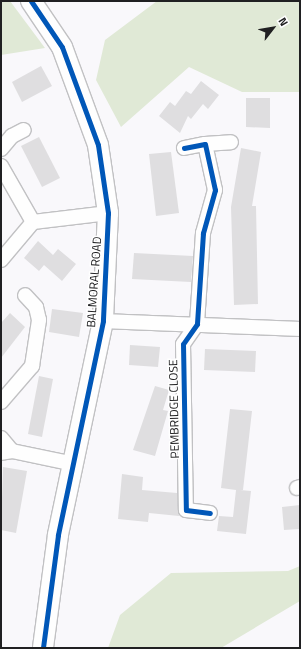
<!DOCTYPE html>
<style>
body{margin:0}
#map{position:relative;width:301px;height:649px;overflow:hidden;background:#f9f8fb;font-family:"Titillium Web",sans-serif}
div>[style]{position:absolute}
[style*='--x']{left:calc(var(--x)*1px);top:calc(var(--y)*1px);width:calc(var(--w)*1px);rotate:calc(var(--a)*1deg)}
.green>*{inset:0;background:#e0e9d6}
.building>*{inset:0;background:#dfdee0}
.roads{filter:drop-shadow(1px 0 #c1c1c3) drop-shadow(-1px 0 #c1c1c3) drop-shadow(0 1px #c1c1c3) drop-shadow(0 -1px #c1c1c3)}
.street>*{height:14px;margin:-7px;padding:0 7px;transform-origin:7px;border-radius:7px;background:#fefefe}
.secondary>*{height:20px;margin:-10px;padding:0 10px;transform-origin:10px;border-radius:10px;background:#fefefe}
.cycleway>*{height:5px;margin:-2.5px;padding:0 2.5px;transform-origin:2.5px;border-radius:2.5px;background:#0057b8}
span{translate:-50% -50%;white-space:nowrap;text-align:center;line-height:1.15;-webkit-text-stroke:3px #fff;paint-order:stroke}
.street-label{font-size:12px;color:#202022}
.frame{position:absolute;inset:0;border:2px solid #202022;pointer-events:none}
.north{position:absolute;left:253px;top:8px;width:40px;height:40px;-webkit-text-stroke:3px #fff;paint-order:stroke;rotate:59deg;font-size:11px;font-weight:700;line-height:16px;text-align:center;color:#202022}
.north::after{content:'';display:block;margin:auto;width:14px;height:18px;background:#202022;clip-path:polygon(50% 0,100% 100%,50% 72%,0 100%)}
</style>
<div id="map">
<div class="green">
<i style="clip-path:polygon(1px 1px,10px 1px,45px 48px,1px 55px)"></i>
<i style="clip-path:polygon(157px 1px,300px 1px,300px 92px,242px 92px,189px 67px,121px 127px,96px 80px,105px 40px)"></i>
<i style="clip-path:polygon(300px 566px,300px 601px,221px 648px,108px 648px,120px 615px,171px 573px,288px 571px)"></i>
</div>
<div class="building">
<i style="clip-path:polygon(41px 66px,52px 86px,22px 102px,12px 82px)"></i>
<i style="clip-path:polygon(201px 81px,219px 95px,208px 109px,203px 104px,191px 119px,188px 116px,180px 133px,159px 116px,170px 102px,175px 106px,186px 91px,191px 94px)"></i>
<i style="clip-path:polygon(246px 98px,270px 98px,270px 128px,246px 127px)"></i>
<i style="clip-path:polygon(39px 137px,60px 178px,42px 187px,21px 146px)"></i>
<i style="clip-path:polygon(241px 148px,261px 152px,252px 206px,256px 206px,258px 304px,234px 305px,231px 207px)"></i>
<i style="clip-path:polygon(171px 152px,179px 213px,156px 216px,149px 154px)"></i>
<i style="clip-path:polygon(38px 241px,53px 255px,58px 249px,76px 264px,62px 281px,44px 265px,39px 271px,24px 258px)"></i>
<i style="clip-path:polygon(134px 253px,193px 256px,191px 282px,132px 279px)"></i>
<i style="clip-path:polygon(52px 309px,83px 313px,79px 337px,49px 332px)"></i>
<i style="clip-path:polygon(10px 313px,25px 327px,1px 358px,1px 323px)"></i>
<i style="clip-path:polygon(130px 345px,160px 347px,158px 367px,129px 365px)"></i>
<i style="clip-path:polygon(205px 349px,256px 351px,255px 372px,204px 370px)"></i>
<i style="clip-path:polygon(39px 376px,53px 379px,42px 437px,28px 434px)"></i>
<i style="clip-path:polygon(155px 386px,169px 390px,163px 410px,168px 411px,155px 456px,133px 450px)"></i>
<i style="clip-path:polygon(230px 409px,252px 411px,243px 490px,240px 490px,251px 491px,246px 534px,217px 531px,219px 516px,233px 517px,236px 490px,221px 488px)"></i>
<i style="clip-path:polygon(3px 467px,27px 471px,16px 533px,1px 530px)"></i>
<i style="clip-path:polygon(122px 474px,143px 477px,142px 490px,177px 493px,179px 516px,149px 513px,148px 522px,118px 519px)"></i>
<i style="clip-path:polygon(300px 505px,300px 529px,284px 530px,282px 507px)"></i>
</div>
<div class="roads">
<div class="street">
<i style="--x:205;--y:144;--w:26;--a:-4"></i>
<i style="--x:184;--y:148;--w:21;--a:-11"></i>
<i style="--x:205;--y:144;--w:47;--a:77.7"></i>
<i style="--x:215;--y:190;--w:45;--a:105.6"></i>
<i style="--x:203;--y:233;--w:91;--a:93.8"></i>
<i style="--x:197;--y:324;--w:24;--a:125"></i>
<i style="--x:183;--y:344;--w:166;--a:89"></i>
<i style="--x:186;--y:510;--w:24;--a:7"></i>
<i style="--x:1;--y:149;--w:17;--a:-50"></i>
<i style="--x:12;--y:136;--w:13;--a:-27"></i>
<i style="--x:1;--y:166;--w:64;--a:60.3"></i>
<i style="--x:1;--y:260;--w:50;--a:-49.9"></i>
<i style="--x:33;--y:222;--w:76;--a:-6.8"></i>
<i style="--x:103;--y:321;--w:197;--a:2.3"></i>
<i style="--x:1;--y:402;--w:48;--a:-49.3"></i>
<i style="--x:32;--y:366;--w:47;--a:-81.3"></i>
<i style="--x:39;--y:320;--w:13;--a:-103"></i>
<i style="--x:36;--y:307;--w:16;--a:-133"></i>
<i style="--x:1;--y:438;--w:17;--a:50"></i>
<i style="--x:12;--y:451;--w:11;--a:170"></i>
<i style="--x:12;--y:451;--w:63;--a:11.8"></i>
<i style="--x:297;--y:488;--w:3;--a:-18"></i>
</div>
<div class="secondary">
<i style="--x:31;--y:1;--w:55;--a:56"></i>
<i style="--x:62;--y:47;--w:104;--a:69.8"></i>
<i style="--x:98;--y:145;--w:69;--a:81.6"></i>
<i style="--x:108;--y:213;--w:108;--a:92.7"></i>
<i style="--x:103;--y:321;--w:219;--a:101.9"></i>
<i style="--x:58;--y:535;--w:114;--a:97.6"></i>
</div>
</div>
<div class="cycleway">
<i style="--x:31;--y:1;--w:55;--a:56"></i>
<i style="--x:62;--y:47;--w:104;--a:69.8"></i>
<i style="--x:98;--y:145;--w:69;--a:81.6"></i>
<i style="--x:108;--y:213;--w:108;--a:92.7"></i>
<i style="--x:103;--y:321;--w:219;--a:101.9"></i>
<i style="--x:58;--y:535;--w:114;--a:97.6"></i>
<i style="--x:184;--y:148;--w:21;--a:-11"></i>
<i style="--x:205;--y:144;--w:47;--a:77.7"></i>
<i style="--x:215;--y:190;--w:45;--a:105.6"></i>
<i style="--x:203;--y:233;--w:91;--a:93.8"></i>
<i style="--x:197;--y:324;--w:24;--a:125"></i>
<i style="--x:183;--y:344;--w:166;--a:89"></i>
<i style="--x:186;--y:510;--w:24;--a:7"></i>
</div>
<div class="street-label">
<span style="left:94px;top:282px;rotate:-86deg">BALMORAL ROAD</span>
<span style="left:174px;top:409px;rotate:-91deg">PEMBRIDGE CLOSE</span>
</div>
<div class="frame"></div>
<div class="north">N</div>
</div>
